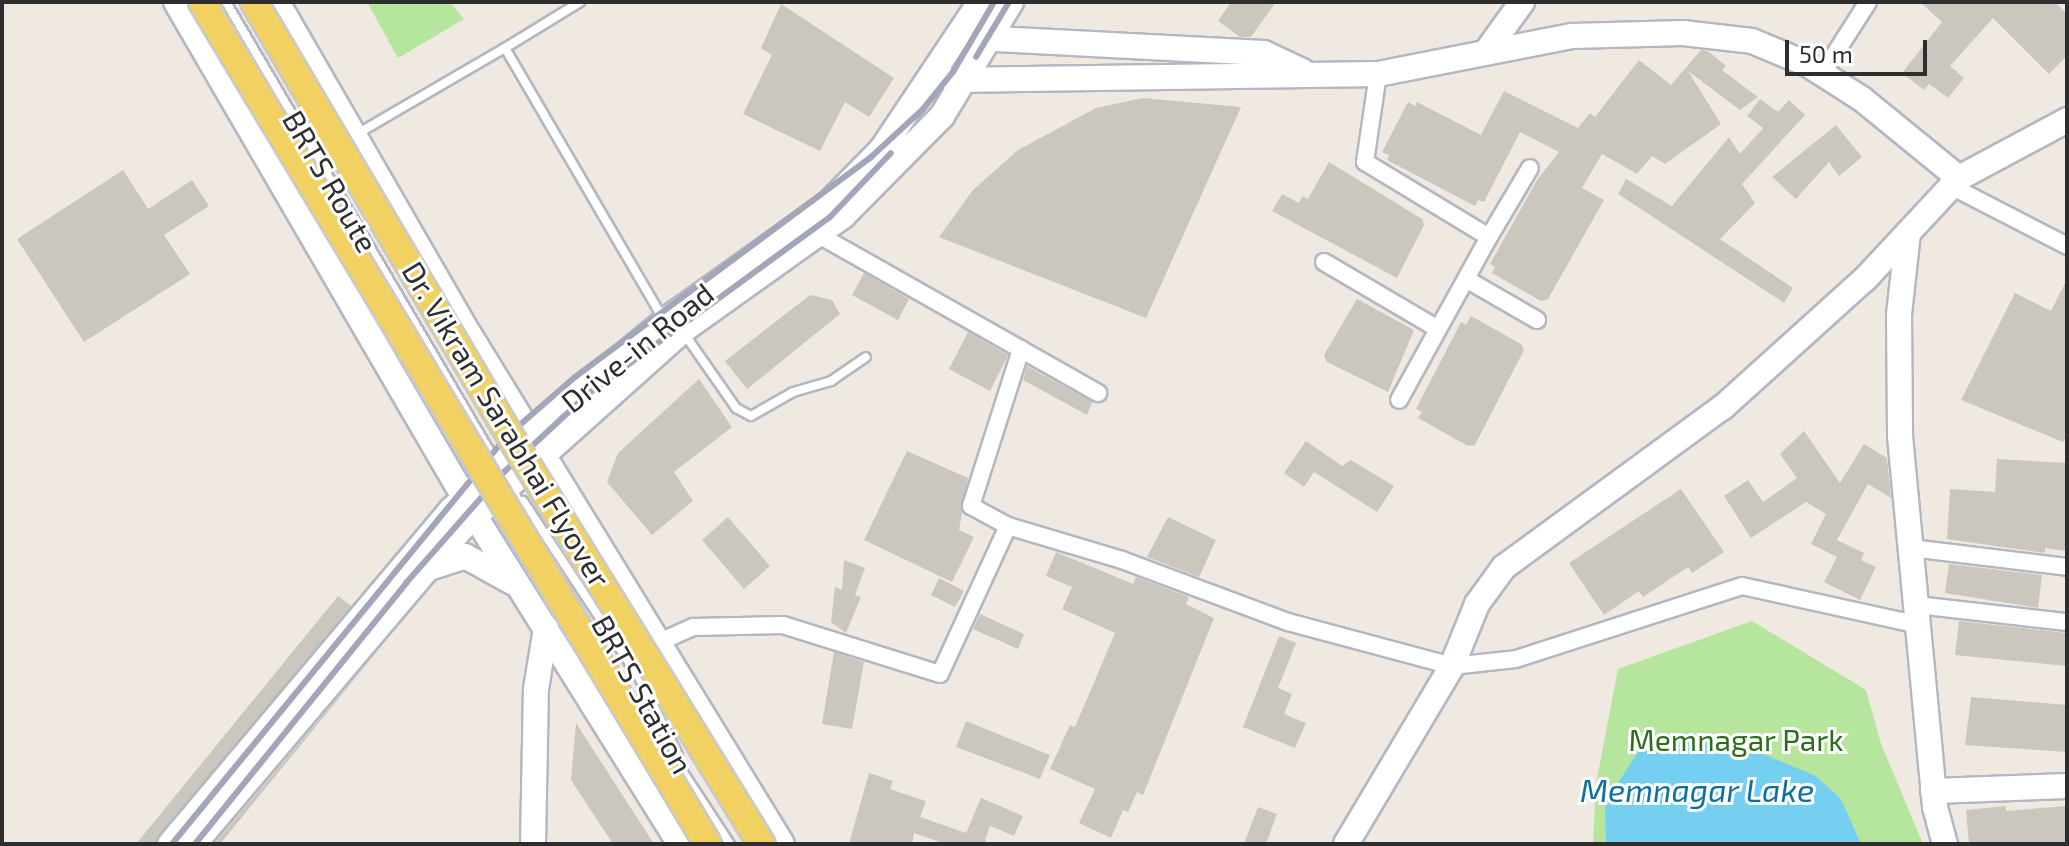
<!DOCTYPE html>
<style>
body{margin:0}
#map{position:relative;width:2069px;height:846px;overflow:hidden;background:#efe9e1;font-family:"Exo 2",sans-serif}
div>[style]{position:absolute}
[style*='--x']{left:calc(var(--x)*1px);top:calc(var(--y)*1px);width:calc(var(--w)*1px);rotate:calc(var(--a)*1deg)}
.green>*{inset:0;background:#b6e59e}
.water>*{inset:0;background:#75cff0}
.building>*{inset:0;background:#cbc7bf}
.roads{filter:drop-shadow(2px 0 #b4b7c1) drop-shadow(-2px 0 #b4b7c1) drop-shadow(0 2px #b4b7c1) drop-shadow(0 -2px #b4b7c1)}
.lane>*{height:8px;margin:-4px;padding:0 4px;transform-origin:4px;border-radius:4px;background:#fff}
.street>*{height:16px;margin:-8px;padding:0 8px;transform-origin:8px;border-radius:8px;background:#fff}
.secondary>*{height:24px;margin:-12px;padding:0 12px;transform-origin:12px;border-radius:12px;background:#fff}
.rail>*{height:6px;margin:-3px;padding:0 3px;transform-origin:3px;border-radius:3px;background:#a3a6b8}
.bridges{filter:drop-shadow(2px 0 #c9c9c9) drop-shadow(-2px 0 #c9c9c9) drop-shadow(0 2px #c9c9c9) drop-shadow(0 -2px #c9c9c9)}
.primary-bridge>*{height:26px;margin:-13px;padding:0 13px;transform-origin:13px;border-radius:13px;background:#f2d163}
span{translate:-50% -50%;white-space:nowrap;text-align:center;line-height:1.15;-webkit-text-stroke:6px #fff;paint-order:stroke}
.street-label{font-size:30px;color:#2e2e2e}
.park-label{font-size:30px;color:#2c6e1b}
.water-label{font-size:32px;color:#0d6fa3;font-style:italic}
.frame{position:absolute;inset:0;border:4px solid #2e2e2e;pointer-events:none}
.scale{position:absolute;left:1785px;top:40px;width:142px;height:36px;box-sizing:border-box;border:4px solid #2e2e2e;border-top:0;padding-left:10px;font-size:24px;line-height:28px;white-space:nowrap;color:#2e2e2e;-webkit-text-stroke:6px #fff;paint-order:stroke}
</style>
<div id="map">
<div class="green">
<i style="clip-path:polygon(367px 2px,450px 2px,464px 19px,398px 58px)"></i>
<i style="clip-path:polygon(1752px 621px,1866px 690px,1881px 744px,1923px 844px,1593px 844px,1596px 784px,1618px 669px)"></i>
</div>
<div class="water">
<i style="clip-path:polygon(1673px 733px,1717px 735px,1816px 776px,1841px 799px,1861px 844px,1606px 844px,1605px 803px,1638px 752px)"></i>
</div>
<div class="building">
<i style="clip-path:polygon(1231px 2px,1276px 2px,1251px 37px,1240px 37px,1218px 21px)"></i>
<i style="clip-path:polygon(1920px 2px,2055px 2px,2067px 14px,2067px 56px,2049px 74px,1993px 18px,1950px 66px,1964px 78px,1948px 98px,1929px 84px,1924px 90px,1902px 73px,1942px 22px)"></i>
<i style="clip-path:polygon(781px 4px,894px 78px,869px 117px,845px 102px,820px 151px,743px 114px,772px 55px,761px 48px)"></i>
<i style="clip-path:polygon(1701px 50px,1708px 51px,1726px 66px,1722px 70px,1758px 97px,1740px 110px,1688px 71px,1721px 124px,1665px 164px,1652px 156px,1637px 174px,1602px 154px,1582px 188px,1604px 200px,1548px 299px,1541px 301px,1492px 273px,1495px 267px,1490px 264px,1537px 180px,1559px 152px,1520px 132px,1484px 202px,1478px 200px,1475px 206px,1387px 160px,1389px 155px,1382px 152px,1408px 102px,1415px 106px,1417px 102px,1481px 135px,1504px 91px,1578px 128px,1590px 113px,1595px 117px,1639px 60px,1671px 85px)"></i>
<i style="clip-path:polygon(1143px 98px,1241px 107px,1146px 318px,939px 237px,973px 190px,1018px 150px,1096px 108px)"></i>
<i style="clip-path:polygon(1760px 99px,1778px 112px,1789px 100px,1805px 115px,1742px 184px,1755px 203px,1720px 239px,1793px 288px,1784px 303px,1618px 194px,1626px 179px,1672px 206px,1729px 137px,1740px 154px,1763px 128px,1747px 116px)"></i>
<i style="clip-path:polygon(1836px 125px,1862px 157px,1839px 176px,1829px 162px,1796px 199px,1772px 177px)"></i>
<i style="clip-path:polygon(1329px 162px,1422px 219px,1424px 225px,1397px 278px,1272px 211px,1282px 194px,1299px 203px,1303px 196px,1308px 199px)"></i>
<i style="clip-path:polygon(123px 170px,148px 209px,192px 180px,209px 206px,164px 235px,190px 274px,84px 342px,17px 239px)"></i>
<i style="clip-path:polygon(864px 273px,909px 299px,898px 320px,852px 295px)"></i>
<i style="clip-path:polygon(2067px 279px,2067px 434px,2063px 442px,1961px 400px,2015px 293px,2051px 311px)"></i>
<i style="clip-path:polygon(810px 295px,832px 300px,840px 314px,747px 389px,725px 361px)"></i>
<i style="clip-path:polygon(1357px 299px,1414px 330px,1388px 392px,1327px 362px,1324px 355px)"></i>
<i style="clip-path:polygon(1471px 316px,1521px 344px,1524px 350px,1475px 445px,1468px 446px,1418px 418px,1422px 412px,1416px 409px,1461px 322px,1466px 325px)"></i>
<i style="clip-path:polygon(968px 332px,1008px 355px,990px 391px,949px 369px)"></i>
<i style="clip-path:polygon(1027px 366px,1092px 402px,1087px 415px,1023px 380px)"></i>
<i style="clip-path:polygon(699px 379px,732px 427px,674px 472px,693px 501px,652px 535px,607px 482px,618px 453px)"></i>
<i style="clip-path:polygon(1804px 431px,1840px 483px,1864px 444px,1887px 458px,1891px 498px,1868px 484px,1837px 540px,1864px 553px,1861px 560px,1876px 567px,1860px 600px,1824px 582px,1837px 557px,1811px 544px,1826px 514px,1806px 502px,1751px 538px,1724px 496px,1748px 480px,1763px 502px,1797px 478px,1780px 454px)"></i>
<i style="clip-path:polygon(1306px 441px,1342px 466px,1351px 460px,1394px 486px,1377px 512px,1314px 472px,1304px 487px,1284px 473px)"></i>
<i style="clip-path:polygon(907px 451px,968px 478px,959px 530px,974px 537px,952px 582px,864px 540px)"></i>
<i style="clip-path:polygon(1997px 459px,2067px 463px,2066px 551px,2045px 548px,2045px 553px,1947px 539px,1950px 489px,1995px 492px)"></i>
<i style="clip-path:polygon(1681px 489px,1724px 552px,1692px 573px,1688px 567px,1643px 597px,1639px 591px,1604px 615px,1569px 563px)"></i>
<i style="clip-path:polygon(728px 517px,770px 566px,744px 589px,702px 540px)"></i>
<i style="clip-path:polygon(1168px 517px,1216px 540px,1199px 577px,1147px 557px)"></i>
<i style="clip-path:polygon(1056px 552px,1133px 584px,1136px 577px,1189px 597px,1186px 604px,1214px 618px,1143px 795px,1137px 792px,1128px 812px,1123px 810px,1111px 838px,1079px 823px,1095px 789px,1050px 769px,1070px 725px,1075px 727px,1115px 633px,1062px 609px,1072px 587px,1046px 576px)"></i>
<i style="clip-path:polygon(844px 560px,865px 568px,855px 595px,861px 597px,846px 633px,831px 622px,835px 587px,842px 590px)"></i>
<i style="clip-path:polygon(1949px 564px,2042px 575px,2038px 608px,1945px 593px)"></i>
<i style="clip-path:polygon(939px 578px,964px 591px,955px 607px,931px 595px)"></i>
<i style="clip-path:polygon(338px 596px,351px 606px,155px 844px,136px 844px)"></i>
<i style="clip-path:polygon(980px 614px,1024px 634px,1018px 649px,973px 629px)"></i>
<i style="clip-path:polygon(1959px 621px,2067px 633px,2067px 666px,1955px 655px)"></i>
<i style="clip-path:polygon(1279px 636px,1296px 643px,1278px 688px,1292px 694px,1284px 714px,1306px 723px,1295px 748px,1243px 727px)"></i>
<i style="clip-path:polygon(380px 648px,220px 844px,214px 844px)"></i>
<i style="clip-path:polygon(834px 652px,864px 662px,852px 729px,822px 724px)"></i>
<i style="clip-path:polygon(1971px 697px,2067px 705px,2067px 752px,1965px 745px)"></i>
<i style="clip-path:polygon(966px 721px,1050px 755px,1040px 779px,956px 747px)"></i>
<i style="clip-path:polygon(576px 723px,654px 844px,613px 844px,571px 780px)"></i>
<i style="clip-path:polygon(869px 773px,893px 781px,890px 789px,926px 801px,920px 817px,966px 833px,981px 798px,1023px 816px,1014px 836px,990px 826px,985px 840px,989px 844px,945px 844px,914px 833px,912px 844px,849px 844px)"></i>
<i style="clip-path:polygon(2006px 806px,2006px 811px,2067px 806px,2067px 844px,1969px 844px,1966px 810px)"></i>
<i style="clip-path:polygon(1258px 807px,1277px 814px,1266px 844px,1244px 844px)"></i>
</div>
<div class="roads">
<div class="lane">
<i style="--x:226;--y:2;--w:533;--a:59.59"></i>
<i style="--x:580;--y:2;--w:88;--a:148.5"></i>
<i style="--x:505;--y:48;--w:315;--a:59.7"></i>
<i style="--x:357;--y:134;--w:171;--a:-30.2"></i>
<i style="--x:683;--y:332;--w:93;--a:55.1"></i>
<i style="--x:736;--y:408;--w:17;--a:28"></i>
<i style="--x:751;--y:416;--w:48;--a:-29.7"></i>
<i style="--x:793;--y:392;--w:40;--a:-16"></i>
<i style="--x:831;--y:381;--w:42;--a:-34.4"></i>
<i style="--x:511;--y:487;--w:38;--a:62"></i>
<i style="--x:523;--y:501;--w:213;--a:56.7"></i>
<i style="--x:640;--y:679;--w:85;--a:63.4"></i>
<i style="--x:641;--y:708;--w:163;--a:56.8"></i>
</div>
<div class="street">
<i style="--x:1378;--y:74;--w:89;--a:98.4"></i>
<i style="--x:1365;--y:162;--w:145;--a:31.2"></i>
<i style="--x:1489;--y:237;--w:186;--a:118.9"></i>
<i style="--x:1822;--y:74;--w:85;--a:-57.4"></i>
<i style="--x:1951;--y:186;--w:131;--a:27.3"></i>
<i style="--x:817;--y:234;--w:323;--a:29.5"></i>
<i style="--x:1489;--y:237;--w:80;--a:-59.3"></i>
<i style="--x:1324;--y:262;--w:132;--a:30.4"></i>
<i style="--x:1466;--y:279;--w:82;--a:30"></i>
<i style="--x:1008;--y:526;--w:119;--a:16.6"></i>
<i style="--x:1122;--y:560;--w:177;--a:20.5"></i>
<i style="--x:1288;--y:622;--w:170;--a:15"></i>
<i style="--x:1452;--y:666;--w:64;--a:-6.2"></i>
<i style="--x:1516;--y:659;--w:237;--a:-17.9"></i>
<i style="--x:1742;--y:586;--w:181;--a:12.4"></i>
<i style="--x:1911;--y:548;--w:157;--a:6.9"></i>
<i style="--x:1917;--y:605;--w:151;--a:6.5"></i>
<i style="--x:655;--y:644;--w:42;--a:-24.1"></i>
<i style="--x:693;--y:627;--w:90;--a:-1.3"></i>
<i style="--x:783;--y:625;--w:164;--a:17.3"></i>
<i style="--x:940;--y:674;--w:163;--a:-65.3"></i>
<i style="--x:1008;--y:526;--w:42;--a:-151.6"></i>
<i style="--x:971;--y:506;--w:165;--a:-72.3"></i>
</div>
<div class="secondary">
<i style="--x:176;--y:2;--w:595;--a:59.81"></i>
<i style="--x:475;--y:516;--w:387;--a:58"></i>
<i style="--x:277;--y:2;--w:384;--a:60"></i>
<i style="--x:469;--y:334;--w:598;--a:58.46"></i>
<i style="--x:977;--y:38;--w:287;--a:3"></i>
<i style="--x:1264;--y:53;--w:42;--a:25.3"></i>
<i style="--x:1486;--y:52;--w:62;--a:-54.2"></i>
<i style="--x:953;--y:80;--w:425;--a:-0.8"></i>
<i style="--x:1378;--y:74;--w:198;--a:-11.1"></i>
<i style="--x:1572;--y:36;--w:111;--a:-1.5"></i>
<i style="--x:1683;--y:33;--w:69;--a:6.6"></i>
<i style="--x:1752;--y:41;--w:60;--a:22.7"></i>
<i style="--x:1807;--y:64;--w:65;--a:32.5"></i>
<i style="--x:1862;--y:99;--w:125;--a:39.2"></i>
<i style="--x:1908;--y:233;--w:81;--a:96.3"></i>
<i style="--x:1899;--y:314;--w:122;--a:89.5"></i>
<i style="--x:1900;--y:436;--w:373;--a:84.6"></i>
<i style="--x:1935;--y:807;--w:38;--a:75"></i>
<i style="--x:429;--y:568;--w:38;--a:-18"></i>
<i style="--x:465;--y:556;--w:54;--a:29"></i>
<i style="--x:1933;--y:791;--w:134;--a:-2.1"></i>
<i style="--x:170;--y:844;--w:435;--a:-49.9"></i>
<i style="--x:450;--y:511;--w:148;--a:-43.1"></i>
<i style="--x:558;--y:410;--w:144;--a:-39.7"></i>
<i style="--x:669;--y:318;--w:196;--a:-35.6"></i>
<i style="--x:828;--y:204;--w:77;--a:-45.5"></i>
<i style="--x:882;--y:149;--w:177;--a:-56.3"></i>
<i style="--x:194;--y:844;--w:416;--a:-49.7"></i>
<i style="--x:463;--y:527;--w:294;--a:-41.8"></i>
<i style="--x:682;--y:331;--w:198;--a:-35.5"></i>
<i style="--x:843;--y:216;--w:141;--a:-45.3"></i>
<i style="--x:942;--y:116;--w:133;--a:-58.8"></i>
<i style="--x:533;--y:844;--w:155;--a:-88.9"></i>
<i style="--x:536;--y:689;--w:62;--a:-80.7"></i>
<i style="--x:1346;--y:844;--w:207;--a:-59.2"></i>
<i style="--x:1452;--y:666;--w:67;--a:-68"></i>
<i style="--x:1477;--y:604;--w:46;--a:-53.9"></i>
<i style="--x:1504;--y:567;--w:271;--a:-36.2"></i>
<i style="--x:1723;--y:407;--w:193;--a:-42.1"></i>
<i style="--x:1866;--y:278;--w:137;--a:-47.1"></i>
<i style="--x:1959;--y:178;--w:123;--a:-28.2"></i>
</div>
</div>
<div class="rail">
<i style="--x:976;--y:57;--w:64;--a:-59"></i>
<i style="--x:172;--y:844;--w:527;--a:-50.63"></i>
<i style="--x:506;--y:437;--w:91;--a:-41"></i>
<i style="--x:575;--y:377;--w:369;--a:-36.6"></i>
<i style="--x:871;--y:157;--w:71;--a:-42.7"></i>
<i style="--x:923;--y:109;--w:48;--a:-51"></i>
<i style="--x:953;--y:72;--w:81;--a:-59.6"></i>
<i style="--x:195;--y:844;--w:336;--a:-51"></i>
<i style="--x:406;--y:583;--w:148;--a:-48.6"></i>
<i style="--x:504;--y:472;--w:115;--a:-42.9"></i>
<i style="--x:588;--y:394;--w:300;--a:-36.2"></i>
<i style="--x:830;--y:217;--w:88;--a:-46.4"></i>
</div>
<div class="bridges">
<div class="primary-bridge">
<i style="--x:202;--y:2;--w:982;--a:59"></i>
<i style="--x:254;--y:2;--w:527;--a:59.45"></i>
<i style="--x:522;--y:456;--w:456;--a:58.3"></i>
</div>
</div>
<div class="street-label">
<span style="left:331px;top:181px;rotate:60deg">BRTS Route</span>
<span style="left:637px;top:347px;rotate:-39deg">Drive-in Road</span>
<span style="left:507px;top:424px;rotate:59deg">Dr. Vikram Sarabhai Flyover</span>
<span style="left:643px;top:694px;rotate:61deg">BRTS Station</span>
</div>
<div class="park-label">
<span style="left:1736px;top:739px">Memnagar Park</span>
</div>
<div class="water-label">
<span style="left:1697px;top:789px">Memnagar Lake</span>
</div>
<div class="frame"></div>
<div class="scale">50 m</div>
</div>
